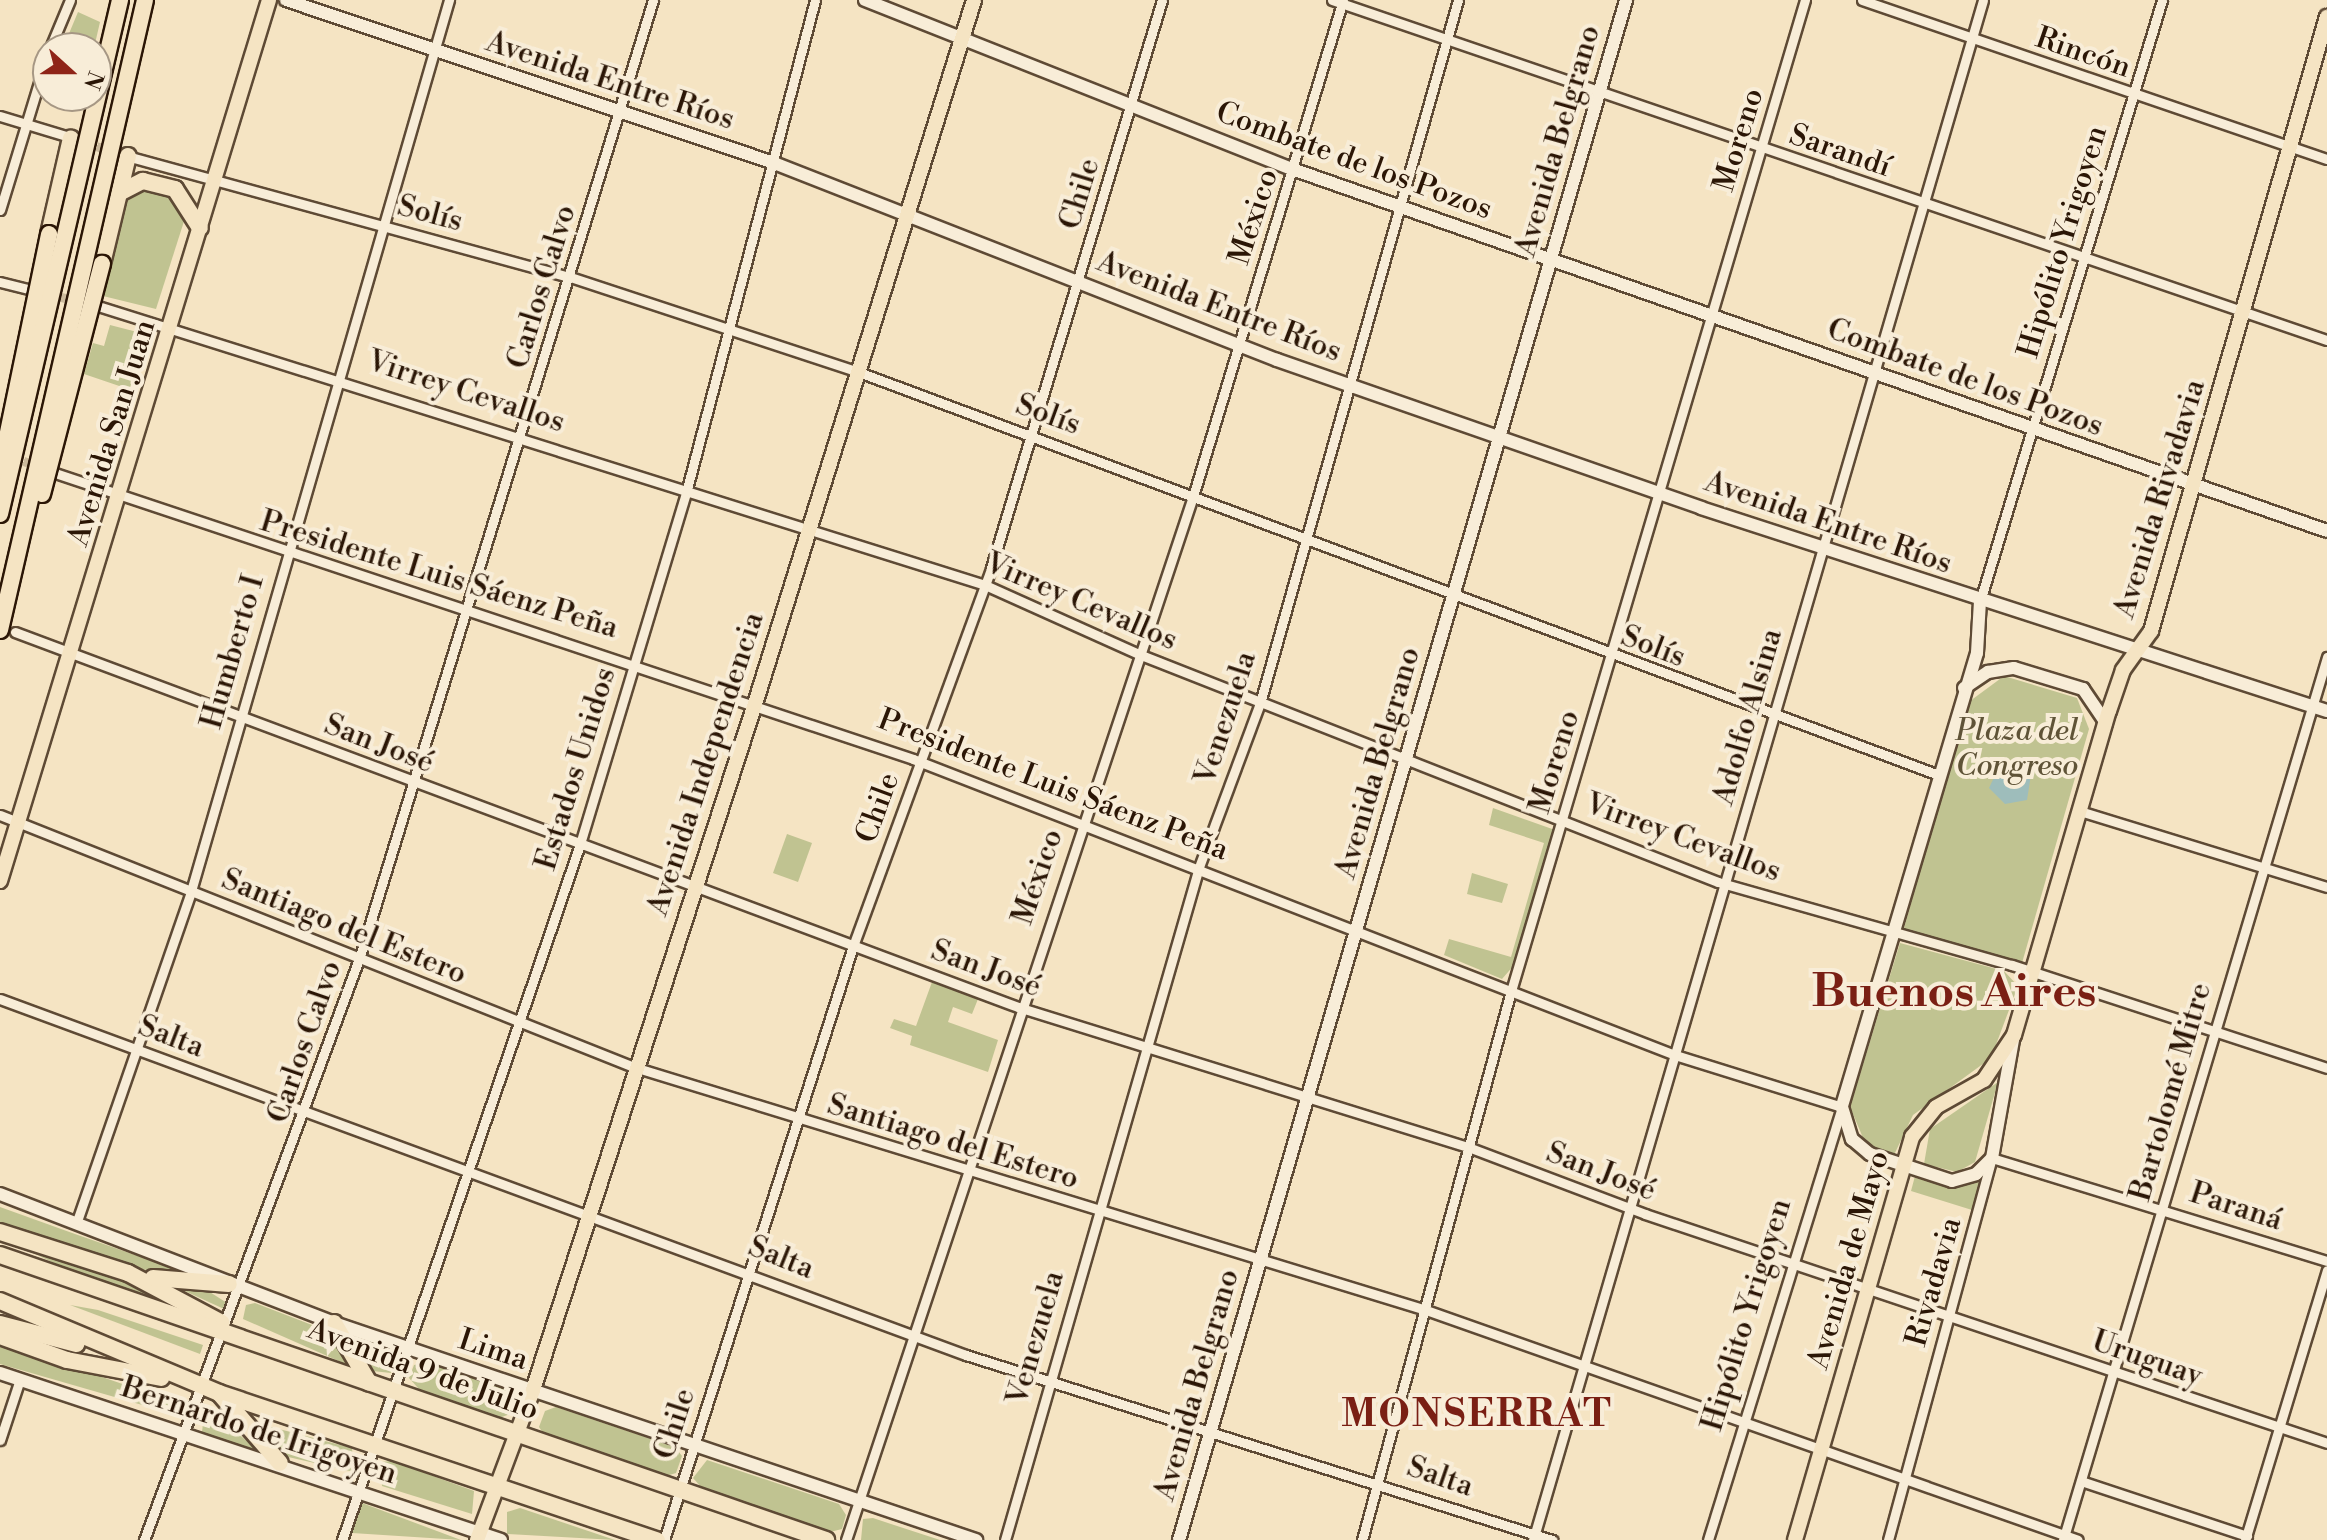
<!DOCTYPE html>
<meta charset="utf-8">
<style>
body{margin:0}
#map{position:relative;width:2327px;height:1540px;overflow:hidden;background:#f5e4c3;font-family:"Libre Bodoni",serif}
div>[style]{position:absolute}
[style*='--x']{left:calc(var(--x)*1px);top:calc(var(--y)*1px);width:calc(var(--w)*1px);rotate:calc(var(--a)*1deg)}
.green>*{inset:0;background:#c0c391}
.water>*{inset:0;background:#9ebdbb}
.street-tunnel>*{height:9px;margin-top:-4.5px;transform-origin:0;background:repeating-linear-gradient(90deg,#cdbb9d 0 9px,transparent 0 13.5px)}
.roads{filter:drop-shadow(2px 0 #5e4a35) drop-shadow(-2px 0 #5e4a35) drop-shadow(0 2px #5e4a35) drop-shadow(0 -2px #5e4a35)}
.street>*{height:9px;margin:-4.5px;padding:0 4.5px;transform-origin:4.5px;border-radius:4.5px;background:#f8edd8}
.secondary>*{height:12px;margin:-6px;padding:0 6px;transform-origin:6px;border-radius:6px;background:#f8edd8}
.primary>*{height:14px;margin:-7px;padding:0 7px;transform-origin:7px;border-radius:7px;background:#f5e4c3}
.highway>*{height:16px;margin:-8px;padding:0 8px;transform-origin:8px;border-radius:8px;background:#f5e4c3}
.bridges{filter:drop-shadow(2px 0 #2b1606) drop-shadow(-2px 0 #2b1606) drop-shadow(0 2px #2b1606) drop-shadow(0 -2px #2b1606)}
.highway-bridge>*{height:16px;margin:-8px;padding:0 8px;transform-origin:8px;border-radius:8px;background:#f5e4c3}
span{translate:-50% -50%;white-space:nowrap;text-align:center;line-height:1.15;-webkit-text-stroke:8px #f8edd8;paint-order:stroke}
.street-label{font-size:30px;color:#2b1606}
.park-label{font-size:30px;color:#5f5337;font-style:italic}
.district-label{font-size:38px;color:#7a1f14;font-weight:700;letter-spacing:2px}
.town-label{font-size:46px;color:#7a1f14;font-weight:700}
.north{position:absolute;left:32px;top:32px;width:80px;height:80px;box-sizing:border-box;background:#f8edd8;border:2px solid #a69784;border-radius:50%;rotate:111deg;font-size:22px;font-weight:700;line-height:32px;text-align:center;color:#2b1606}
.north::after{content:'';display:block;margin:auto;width:28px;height:36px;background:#8f2418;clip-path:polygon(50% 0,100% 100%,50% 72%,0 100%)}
</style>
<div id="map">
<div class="green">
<i style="clip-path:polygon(78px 12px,100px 22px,94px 48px,63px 48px)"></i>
<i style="clip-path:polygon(149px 185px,181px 195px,186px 215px,156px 309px,103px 296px,124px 202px)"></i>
<i style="clip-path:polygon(110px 325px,141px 333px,136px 340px,146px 350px,134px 391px,84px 374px,93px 343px,104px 346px)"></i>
<i style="clip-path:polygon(2004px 676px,2077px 698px,2089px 729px,2022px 963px,1903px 932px,1966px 704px)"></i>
<i style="clip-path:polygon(1493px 808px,1555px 830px,1515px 964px,1502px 979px,1444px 955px,1449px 939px,1511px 957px,1544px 843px,1489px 825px)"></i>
<i style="clip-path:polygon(787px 834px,812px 843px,798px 882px,773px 873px)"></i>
<i style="clip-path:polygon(1472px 873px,1508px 884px,1502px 903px,1467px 894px)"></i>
<i style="clip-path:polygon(1900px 943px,2004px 971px,2018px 986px,1991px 1058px,1913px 1115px,1894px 1155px,1866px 1145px,1850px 1107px)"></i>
<i style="clip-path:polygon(932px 982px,978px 999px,972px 1014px,953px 1007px,948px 1022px,998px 1040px,988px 1072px,910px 1045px,912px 1036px,890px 1028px,894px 1019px,916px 1026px)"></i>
<i style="clip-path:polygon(1998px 1082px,1975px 1162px,1957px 1172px,1924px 1164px,1930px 1129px)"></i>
<i style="clip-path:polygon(1915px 1176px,1955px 1188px,1982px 1180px,1972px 1210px,1911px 1191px)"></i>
<i style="clip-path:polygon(0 1207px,75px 1234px,204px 1279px,141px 1269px,0 1226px)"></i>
<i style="clip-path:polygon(0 1237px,76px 1259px,212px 1318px,56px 1264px)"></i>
<i style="clip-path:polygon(174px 1286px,202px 1287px,227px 1303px,224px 1309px)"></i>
<i style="clip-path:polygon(255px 1303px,338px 1335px,350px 1366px,243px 1319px,246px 1305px)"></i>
<i style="clip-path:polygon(70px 1305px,98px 1310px,203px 1345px,200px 1354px)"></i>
<i style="clip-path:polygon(354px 1340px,391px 1354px,391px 1373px,363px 1370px)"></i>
<i style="clip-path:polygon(0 1342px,178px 1403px,177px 1415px,0 1364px)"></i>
<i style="clip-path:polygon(426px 1362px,507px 1389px,515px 1401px,510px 1414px,499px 1418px,419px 1389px,409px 1378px,414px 1365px)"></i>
<i style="clip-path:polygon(556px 1407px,675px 1447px,682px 1456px,676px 1473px,666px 1476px,546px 1437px,539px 1427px,545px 1411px)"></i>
<i style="clip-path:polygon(204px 1415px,217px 1415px,259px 1452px,202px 1432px)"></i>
<i style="clip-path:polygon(248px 1421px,352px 1448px,354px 1472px,275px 1454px)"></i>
<i style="clip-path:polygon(707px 1460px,839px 1504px,846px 1515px,842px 1529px,830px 1532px,701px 1487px,693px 1478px)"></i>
<i style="clip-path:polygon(392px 1461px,474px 1491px,472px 1514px,382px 1486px,380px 1462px)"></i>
<i style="clip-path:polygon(362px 1503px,461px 1540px,352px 1533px)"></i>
<i style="clip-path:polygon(520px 1508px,615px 1540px,507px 1534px,507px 1512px)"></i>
<i style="clip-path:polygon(873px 1518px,891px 1524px,940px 1540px,861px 1540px,863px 1519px)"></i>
</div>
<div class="water">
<i style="clip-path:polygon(2003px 759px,2032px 768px,2027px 800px,2005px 804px,1989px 788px)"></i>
</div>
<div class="street-tunnel">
<i style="--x:84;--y:142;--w:40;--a:18"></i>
<i style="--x:47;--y:294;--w:33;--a:12"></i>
<i style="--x:11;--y:456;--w:33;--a:21"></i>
</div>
<div class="roads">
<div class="street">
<i style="--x:1332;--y:0;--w:1051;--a:18.87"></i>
<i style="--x:1862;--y:0;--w:491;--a:18.9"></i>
<i style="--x:50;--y:48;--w:52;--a:-67.4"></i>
<i style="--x:0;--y:116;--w:76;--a:16.8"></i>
<i style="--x:127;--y:156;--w:459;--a:15.3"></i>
<i style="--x:570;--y:277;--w:301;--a:18.2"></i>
<i style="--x:856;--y:371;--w:1156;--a:20.46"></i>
<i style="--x:0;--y:210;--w:164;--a:-73"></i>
<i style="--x:0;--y:282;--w:32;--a:14"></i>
<i style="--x:98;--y:306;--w:930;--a:17.46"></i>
<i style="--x:985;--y:585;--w:171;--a:24.2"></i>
<i style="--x:1141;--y:655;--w:620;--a:21.48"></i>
<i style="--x:1718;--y:882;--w:305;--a:15.8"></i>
<i style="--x:2012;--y:965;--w:331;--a:18.1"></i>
<i style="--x:55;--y:473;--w:904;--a:18.43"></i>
<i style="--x:913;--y:759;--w:817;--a:21.23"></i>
<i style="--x:1675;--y:1055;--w:175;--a:17.3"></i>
<i style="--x:1842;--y:1107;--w:453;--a:107.2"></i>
<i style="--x:1980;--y:601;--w:628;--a:-73.15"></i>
<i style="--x:15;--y:632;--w:1071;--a:20.5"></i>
<i style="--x:1018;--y:1007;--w:471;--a:17.3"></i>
<i style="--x:1468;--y:1147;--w:189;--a:20.7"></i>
<i style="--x:1645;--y:1214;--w:719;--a:18.56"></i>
<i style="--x:2080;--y:811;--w:258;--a:17.1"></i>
<i style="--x:0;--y:815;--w:682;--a:21.68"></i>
<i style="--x:634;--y:1067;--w:828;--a:17.06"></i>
<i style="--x:1426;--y:1310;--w:691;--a:19.43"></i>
<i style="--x:0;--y:999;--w:1030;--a:20.23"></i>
<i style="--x:966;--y:1355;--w:615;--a:17.52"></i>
<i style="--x:77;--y:1221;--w:349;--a:-70.9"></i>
<i style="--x:191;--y:891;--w:928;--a:-73.85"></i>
<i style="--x:0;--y:1440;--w:64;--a:-71.8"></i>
<i style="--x:2081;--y:1481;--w:175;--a:18.3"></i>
<i style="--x:144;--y:1540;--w:623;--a:-69.7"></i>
<i style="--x:360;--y:956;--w:1000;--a:-72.96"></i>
<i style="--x:342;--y:1540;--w:736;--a:-71.12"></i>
<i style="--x:580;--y:844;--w:371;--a:-73.2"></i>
<i style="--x:687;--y:489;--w:505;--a:-75.33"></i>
<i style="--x:664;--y:1540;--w:623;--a:-72.35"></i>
<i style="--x:853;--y:946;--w:402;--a:-69.9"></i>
<i style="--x:991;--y:568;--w:593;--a:-73.25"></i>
<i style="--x:846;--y:1540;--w:1103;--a:-71.61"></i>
<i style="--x:1194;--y:493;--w:515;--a:-73.18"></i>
<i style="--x:1005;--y:1540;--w:700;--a:-73.92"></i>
<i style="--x:1199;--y:867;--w:175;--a:-69.6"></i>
<i style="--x:1260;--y:703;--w:730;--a:-74.27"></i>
<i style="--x:1362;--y:1540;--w:569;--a:-74.82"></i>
<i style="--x:1511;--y:991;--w:1034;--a:-73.48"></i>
<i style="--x:1533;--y:1540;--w:1604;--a:-73.71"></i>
<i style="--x:1888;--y:1540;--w:396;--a:-74.8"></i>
<i style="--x:1992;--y:1158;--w:350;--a:17.1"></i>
<i style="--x:2063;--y:1540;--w:922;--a:-73.35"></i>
<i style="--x:2245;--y:1540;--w:282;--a:-73.1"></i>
</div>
<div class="secondary">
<i style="--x:286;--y:0;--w:515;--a:18.47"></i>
<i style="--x:774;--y:163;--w:540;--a:21.39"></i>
<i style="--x:1277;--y:360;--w:449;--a:19.2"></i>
<i style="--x:1701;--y:508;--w:658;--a:17.97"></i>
<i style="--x:865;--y:0;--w:462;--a:21.6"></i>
<i style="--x:1295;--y:170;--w:1093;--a:19.28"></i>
<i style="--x:1980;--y:601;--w:52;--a:93.3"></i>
<i style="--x:1977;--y:653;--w:474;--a:106.6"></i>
<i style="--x:1842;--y:1107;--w:34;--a:73"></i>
<i style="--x:1852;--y:1139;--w:23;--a:40"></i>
<i style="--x:1870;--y:1154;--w:86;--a:18.2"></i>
<i style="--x:1952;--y:1181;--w:25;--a:-16"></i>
<i style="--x:1976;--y:1174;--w:23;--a:-45"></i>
<i style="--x:1992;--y:1158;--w:125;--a:-79.9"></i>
<i style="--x:1964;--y:688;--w:29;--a:-34"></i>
<i style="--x:1988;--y:672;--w:26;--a:-9"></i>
<i style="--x:2014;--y:668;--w:72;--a:16.9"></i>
<i style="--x:2083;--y:689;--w:41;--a:55.9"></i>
<i style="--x:0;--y:1194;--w:358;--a:21.1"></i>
<i style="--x:334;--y:1323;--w:678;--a:18.68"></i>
<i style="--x:0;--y:1373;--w:528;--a:18.43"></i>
<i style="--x:1179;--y:1540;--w:1604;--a:-73.81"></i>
</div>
<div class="primary">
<i style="--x:0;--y:881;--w:921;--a:-73.02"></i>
<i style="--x:477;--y:1540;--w:160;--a:-69.5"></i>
<i style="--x:533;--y:1390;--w:721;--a:-72.07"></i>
<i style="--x:755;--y:704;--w:737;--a:-72.72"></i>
<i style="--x:1795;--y:1540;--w:420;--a:-73.8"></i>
<i style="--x:1912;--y:1137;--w:38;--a:-51"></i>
<i style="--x:1936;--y:1107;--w:55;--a:-29.4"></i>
<i style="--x:1984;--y:1080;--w:54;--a:-56.3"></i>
<i style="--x:2014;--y:1035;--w:338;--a:-73.7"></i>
<i style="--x:2109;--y:711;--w:43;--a:-71.1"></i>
<i style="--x:2123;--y:670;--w:48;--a:-54.3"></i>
<i style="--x:2151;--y:631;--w:639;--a:-74.01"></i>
</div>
<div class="highway">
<i style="--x:119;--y:193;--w:27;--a:-27"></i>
<i style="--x:143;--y:181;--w:33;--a:14"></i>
<i style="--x:175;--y:189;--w:46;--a:57.3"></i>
<i style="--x:49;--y:234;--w:98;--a:-77.1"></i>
<i style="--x:102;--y:264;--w:111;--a:-76.5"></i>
<i style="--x:0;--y:1232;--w:134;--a:17.8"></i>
<i style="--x:128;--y:1273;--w:106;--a:28"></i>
<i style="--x:0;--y:1255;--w:874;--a:19.04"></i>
<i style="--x:153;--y:1278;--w:76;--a:4.5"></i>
<i style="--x:0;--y:1301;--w:238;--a:22.8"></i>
<i style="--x:219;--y:1393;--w:462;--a:18.6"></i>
<i style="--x:334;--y:1323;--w:69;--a:59.7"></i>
<i style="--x:0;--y:1324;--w:79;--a:14.7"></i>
<i style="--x:0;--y:1336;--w:71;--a:19.7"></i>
<i style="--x:67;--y:1360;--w:96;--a:10.8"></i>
<i style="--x:220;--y:1394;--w:91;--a:49"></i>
</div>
</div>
<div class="bridges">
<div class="highway-bridge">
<i style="--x:0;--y:471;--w:242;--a:-78.3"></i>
<i style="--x:42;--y:494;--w:238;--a:-75.4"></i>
<i style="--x:0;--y:514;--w:528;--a:-76.86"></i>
<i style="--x:0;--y:630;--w:646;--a:-77.04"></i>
</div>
</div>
<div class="street-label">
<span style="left:2083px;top:53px;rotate:19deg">Rincón</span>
<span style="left:610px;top:81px;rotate:18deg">Avenida Entre Ríos</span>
<span style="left:1739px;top:140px;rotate:-73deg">Moreno</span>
<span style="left:1558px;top:141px;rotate:-74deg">Avenida Belgrano</span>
<span style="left:1840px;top:151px;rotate:19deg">Sarandí</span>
<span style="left:1354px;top:161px;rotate:20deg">Combate de los Pozos</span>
<span style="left:1080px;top:194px;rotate:-73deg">Chile</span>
<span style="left:430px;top:214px;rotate:15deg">Solís</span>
<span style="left:1254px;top:217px;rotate:-72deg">México</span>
<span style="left:2063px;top:242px;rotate:-73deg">Hipólito Yrigoyen</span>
<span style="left:542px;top:287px;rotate:-73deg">Carlos Calvo</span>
<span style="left:1219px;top:307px;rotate:21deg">Avenida Entre Ríos</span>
<span style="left:1965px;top:378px;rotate:20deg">Combate de los Pozos</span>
<span style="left:466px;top:392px;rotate:18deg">Virrey Cevallos</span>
<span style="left:1048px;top:415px;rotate:20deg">Solís</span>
<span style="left:112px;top:433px;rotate:-73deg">Avenida San Juan</span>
<span style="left:2160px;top:499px;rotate:-73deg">Avenida Rivadavia</span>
<span style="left:1828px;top:523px;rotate:19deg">Avenida Entre Ríos</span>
<span style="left:439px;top:575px;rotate:17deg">Presidente Luis Sáenz Peña</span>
<span style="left:1081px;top:602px;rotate:23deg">Virrey Cevallos</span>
<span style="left:1653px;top:647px;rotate:21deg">Solís</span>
<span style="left:233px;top:652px;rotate:-74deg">Humberto I</span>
<span style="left:1748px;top:717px;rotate:-74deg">Adolfo Alsina</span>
<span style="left:1226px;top:718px;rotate:-72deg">Venezuela</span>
<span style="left:379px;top:744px;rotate:21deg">San José</span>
<span style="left:1555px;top:762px;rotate:-73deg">Moreno</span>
<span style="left:1378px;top:763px;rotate:-74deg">Avenida Belgrano</span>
<span style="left:706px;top:764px;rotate:-72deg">Avenida Independencia</span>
<span style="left:576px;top:769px;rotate:-73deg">Estados Unidos</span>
<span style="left:1053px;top:785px;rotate:21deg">Presidente Luis Sáenz Peña</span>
<span style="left:878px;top:808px;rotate:-70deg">Chile</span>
<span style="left:1683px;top:838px;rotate:20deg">Virrey Cevallos</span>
<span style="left:1038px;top:877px;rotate:-71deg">México</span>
<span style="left:344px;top:927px;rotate:22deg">Santiago del Estero</span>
<span style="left:986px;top:969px;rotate:20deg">San José</span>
<span style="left:171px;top:1037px;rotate:21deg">Salta</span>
<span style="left:305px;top:1042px;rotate:-71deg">Carlos Calvo</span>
<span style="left:2171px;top:1092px;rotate:-74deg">Bartolomé Mitre</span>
<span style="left:953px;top:1142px;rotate:17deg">Santiago del Estero</span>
<span style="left:1601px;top:1172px;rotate:21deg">San José</span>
<span style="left:2236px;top:1207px;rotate:18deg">Paraná</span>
<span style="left:781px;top:1258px;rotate:22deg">Salta</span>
<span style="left:1849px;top:1260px;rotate:-74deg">Avenida de Mayo</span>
<span style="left:1934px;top:1282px;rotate:-74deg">Rivadavia</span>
<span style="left:1747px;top:1315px;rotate:-73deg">Hipólito Yrigoyen</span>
<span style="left:1036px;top:1338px;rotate:-74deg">Venezuela</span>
<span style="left:493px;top:1350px;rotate:18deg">Lima</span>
<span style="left:2147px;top:1359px;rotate:19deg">Uruguay</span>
<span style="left:423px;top:1370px;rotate:20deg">Avenida 9 de Julio</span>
<span style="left:1197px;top:1385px;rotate:-74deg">Avenida Belgrano</span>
<span style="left:675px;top:1424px;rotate:-72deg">Chile</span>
<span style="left:259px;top:1431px;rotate:18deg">Bernardo de Irigoyen</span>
<span style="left:1440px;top:1477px;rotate:19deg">Salta</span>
</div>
<div class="park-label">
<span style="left:2017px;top:748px">Plaza del<br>Congreso</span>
</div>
<div class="district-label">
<span style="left:1477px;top:1415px">MONSERRAT</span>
</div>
<div class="town-label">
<span style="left:1954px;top:992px">Buenos Aires</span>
</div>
<div class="north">N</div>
</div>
